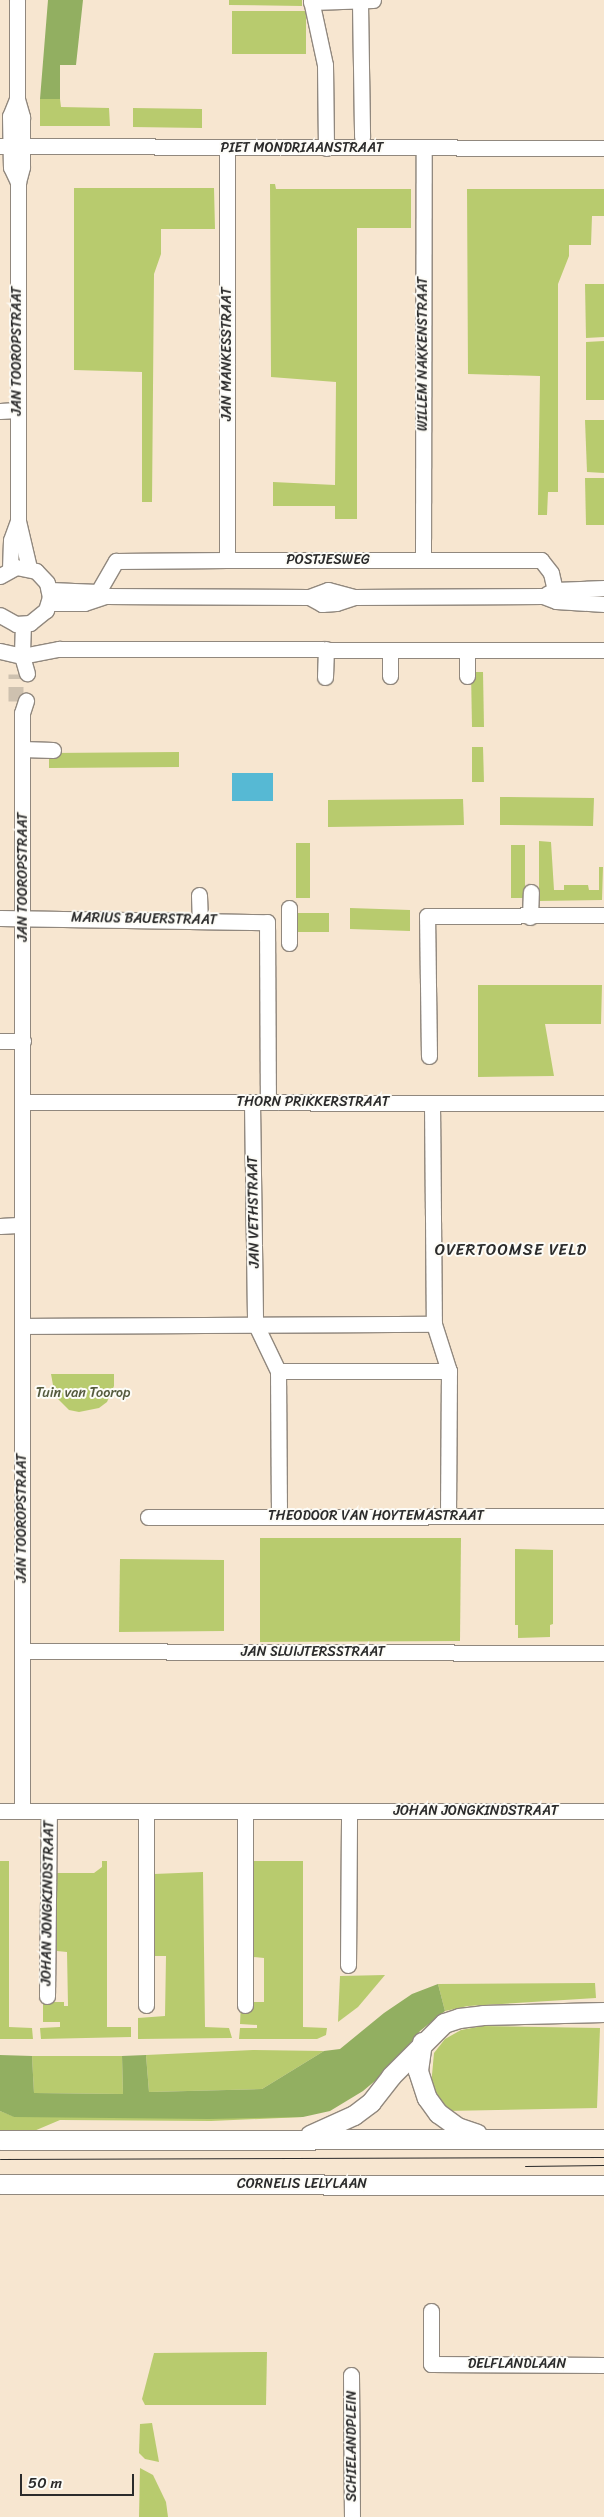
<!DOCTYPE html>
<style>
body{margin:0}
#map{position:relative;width:604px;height:2517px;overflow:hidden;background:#f7e6d0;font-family:Sriracha,sans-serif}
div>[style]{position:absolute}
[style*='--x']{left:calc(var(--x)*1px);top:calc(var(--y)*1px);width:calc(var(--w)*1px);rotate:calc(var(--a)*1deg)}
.green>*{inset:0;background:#b8cb6e}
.forest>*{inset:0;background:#92af61}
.water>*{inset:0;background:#56b9d4}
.minor-tunnel>*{height:15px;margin-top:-7.5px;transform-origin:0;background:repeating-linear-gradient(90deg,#cec1af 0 15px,transparent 0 23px)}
.roads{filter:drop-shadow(1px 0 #91887e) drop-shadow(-1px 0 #91887e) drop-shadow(0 1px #91887e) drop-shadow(0 -1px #91887e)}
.minor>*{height:15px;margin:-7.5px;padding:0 7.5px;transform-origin:7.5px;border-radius:7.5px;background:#fff}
.major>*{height:19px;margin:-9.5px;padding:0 9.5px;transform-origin:9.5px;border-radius:9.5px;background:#fff}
.tram>*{height:1px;margin:-0.5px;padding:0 0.5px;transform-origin:0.5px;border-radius:0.5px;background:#2b2b2b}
span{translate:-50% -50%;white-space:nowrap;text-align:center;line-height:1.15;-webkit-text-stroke:4px #fdfcf7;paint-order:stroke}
.street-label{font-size:14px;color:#2b2b2b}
.park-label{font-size:14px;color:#555b3f}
.quarter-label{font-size:16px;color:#2b2b2b;letter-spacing:1px}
.scale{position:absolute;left:20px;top:2474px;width:114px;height:22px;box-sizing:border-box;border:2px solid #2b2b2b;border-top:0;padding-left:6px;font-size:15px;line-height:18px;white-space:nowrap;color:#2b2b2b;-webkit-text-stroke:4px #fdfcf7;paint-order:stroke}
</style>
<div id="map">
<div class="green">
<i style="clip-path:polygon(229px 0,302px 0,302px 6px,229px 5px)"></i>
<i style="clip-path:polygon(232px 11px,306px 11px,306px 54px,232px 54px)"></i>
<i style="clip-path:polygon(40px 99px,60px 99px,61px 107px,109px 108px,110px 126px,40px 126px)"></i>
<i style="clip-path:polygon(133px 108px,202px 109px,202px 128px,133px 127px)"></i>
<i style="clip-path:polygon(270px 184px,275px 184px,276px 189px,411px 189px,411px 228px,357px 228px,357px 519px,335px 519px,335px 506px,273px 506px,273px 482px,335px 485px,336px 382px,271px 377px)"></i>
<i style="clip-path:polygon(74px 188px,214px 188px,215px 229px,161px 229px,161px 254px,154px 274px,152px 502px,142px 502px,142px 372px,74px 370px)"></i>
<i style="clip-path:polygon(467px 189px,604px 189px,604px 216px,592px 216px,591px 245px,569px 245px,569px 256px,558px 284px,558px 492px,548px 492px,547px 515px,538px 515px,540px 376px,468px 374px)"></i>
<i style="clip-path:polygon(585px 284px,604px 284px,604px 337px,586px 338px)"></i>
<i style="clip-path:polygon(604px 341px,604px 400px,586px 400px,586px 342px)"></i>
<i style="clip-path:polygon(585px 420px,604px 420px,604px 473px,587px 472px)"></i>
<i style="clip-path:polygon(585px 478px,604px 478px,604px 525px,586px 525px)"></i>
<i style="clip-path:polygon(471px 672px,483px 672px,484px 727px,472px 727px)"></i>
<i style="clip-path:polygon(472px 747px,483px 747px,484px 782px,472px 782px)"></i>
<i style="clip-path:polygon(179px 752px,179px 767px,49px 768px,49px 753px)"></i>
<i style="clip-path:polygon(500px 797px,594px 798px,593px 826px,500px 825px)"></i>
<i style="clip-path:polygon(463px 799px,464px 825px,328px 827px,328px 800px)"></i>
<i style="clip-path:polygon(539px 841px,551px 842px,554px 890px,564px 890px,564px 885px,588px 885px,589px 890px,599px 890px,599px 867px,603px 867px,602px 900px,539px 901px)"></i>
<i style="clip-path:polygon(296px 843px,310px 843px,310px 898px,296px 898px)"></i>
<i style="clip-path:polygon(511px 845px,525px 845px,525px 898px,511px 898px)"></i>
<i style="clip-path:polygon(350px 908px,410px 910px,410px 931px,350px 929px)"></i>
<i style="clip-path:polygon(295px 913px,329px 913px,329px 932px,295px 932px)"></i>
<i style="clip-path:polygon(478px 985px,602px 985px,601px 1024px,545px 1024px,554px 1076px,478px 1077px)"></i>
<i style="clip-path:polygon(51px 1374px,114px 1374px,114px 1386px,107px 1402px,99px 1408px,79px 1412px,69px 1410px,55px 1396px)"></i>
<i style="clip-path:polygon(260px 1538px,461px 1538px,460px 1641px,260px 1642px)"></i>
<i style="clip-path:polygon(515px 1549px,553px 1550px,553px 1624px,550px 1625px,550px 1637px,518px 1638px,518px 1625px,515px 1625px)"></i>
<i style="clip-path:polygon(120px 1559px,224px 1560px,224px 1631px,119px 1632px)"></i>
<i style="clip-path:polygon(0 1861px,9px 1861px,9px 2027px,32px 2028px,33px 2039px,0 2039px)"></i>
<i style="clip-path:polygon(102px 1861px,107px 1861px,107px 2027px,131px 2027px,131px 2037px,41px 2039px,40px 2028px,60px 2027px,60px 2022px,43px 2022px,43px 2002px,64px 2002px,64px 2006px,68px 2006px,67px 1952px,57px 1951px,56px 1873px,94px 1873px,102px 1867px)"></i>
<i style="clip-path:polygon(254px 1861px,303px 1861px,303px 2027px,327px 2028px,326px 2035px,317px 2039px,239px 2039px,240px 2028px,257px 2028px,257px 2025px,240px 2024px,241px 2002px,264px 2002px,264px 1958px,253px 1957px)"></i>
<i style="clip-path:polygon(203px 1872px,205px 2027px,229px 2028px,232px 2038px,138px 2039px,138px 2018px,165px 2016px,166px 1956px,153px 1956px,154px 1874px)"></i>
<i style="clip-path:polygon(385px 1975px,358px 2007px,338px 2022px,340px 1976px)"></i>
<i style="clip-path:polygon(595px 1983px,596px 1998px,468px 2006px,445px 2011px,438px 1984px)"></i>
<i style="clip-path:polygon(483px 2026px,600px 2028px,597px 2108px,446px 2111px,438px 2103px,431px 2086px,434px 2053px,445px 2039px,461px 2030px)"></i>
<i style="clip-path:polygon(253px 2050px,324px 2051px,262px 2089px,149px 2092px,146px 2055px)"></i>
<i style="clip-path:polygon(32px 2056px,122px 2056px,123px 2094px,34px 2093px)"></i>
<i style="clip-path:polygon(0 2111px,15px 2117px,303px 2117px,211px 2121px,60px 2120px,34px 2131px,0 2132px)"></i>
<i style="clip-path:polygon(267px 2352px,266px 2405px,145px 2405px,142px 2399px,154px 2353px)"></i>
<i style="clip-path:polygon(152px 2423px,159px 2462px,145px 2459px,139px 2453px,140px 2424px)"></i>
<i style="clip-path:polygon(140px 2468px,153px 2475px,166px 2502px,168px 2517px,139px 2517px)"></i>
</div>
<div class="forest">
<i style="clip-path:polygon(48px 0,83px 0,76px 65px,60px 65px,60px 99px,40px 99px)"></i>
<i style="clip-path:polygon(438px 1984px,445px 2011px,420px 2031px,388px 2070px,363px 2091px,330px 2111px,303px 2117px,209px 2119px,14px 2117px,0 2111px,0 2055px,32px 2056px,34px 2093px,123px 2094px,122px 2056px,146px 2055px,149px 2092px,262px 2089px,324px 2051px,340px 2049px,384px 2013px,412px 1994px)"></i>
</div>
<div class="water">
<i style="clip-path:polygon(232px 773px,273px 773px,273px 801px,232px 801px)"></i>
</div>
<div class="minor-tunnel">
<i style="--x:16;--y:701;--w:27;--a:-90"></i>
</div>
<div class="roads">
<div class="minor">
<i style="--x:17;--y:0;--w:99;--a:90"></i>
<i style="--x:17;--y:99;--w:19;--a:74"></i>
<i style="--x:22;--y:117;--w:50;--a:90"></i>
<i style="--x:22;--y:167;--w:16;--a:105"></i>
<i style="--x:18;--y:182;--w:339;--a:90"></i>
<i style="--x:18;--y:521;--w:48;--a:76.8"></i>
<i style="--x:311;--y:0;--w:66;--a:77.8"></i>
<i style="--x:325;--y:65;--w:83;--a:89.3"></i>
<i style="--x:311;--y:2;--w:62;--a:-1.8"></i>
<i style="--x:360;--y:3;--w:134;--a:89.1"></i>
<i style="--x:17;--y:99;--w:18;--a:112"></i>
<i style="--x:10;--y:116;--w:51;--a:88.9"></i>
<i style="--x:11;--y:167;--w:17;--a:65"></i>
<i style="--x:0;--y:146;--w:604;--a:0.19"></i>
<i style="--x:0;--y:411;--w:17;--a:-3"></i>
<i style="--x:227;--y:560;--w:412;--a:-90"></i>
<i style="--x:423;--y:560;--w:412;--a:-89.9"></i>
<i style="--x:10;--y:569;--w:29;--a:-88"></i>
<i style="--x:11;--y:540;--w:20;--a:-70"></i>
<i style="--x:0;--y:576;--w:18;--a:-29"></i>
<i style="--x:16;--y:567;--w:20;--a:11"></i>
<i style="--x:36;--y:571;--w:16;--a:47"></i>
<i style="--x:47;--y:583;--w:14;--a:78"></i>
<i style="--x:50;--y:597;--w:14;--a:107"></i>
<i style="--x:46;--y:610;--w:21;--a:141"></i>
<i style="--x:30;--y:623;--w:14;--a:176"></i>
<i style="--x:16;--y:624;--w:18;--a:-151"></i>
<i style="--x:50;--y:590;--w:48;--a:2.4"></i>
<i style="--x:98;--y:592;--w:7;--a:34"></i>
<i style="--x:98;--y:592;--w:36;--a:-60"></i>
<i style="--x:116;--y:561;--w:111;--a:-0.5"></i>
<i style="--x:227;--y:560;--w:314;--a:0"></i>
<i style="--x:541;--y:560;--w:16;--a:52"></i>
<i style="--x:551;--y:573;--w:17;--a:77"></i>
<i style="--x:547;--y:594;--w:9;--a:-27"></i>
<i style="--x:555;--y:590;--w:49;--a:-2.3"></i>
<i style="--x:309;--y:597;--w:15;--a:28"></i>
<i style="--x:322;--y:604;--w:14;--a:-4"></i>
<i style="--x:336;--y:603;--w:19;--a:-18"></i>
<i style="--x:49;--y:603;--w:35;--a:0"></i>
<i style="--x:84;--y:603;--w:22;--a:-18"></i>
<i style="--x:105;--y:596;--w:204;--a:0.3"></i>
<i style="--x:309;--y:597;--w:20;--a:-20"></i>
<i style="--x:328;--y:590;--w:27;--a:15"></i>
<i style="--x:354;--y:597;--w:189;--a:-0.3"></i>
<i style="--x:543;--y:596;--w:14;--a:21"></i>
<i style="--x:556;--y:601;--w:48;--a:3.6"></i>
<i style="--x:23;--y:624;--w:32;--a:92"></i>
<i style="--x:22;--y:656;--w:18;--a:74"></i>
<i style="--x:390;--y:650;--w:26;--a:90"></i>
<i style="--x:467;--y:650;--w:26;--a:90"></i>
<i style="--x:0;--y:651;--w:23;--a:13"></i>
<i style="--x:22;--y:656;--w:38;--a:-11"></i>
<i style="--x:59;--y:649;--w:545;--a:0.11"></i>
<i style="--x:325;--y:677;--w:28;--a:-88"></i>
<i style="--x:22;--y:749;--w:31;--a:2"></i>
<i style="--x:199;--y:895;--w:24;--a:88"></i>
<i style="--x:289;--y:908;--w:35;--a:90"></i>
<i style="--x:530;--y:917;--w:25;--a:-88"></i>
<i style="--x:0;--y:918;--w:267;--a:0.9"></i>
<i style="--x:267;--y:922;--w:180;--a:89.7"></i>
<i style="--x:0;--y:1041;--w:23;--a:0"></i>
<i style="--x:429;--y:1056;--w:140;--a:-90.8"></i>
<i style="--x:427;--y:916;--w:177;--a:-0.3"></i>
<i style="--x:22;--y:1102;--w:582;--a:0.1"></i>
<i style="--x:252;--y:1102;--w:221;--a:89.2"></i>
<i style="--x:255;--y:1323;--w:53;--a:64.4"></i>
<i style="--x:278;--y:1371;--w:171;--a:0"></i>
<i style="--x:432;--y:1103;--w:221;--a:89.5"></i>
<i style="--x:0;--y:1226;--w:22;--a:-3"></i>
<i style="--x:22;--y:1326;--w:412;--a:-0.3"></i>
<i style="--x:434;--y:1324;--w:49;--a:72.3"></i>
<i style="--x:449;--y:1371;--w:145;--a:90.4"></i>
<i style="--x:278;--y:1371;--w:145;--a:89.6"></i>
<i style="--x:148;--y:1517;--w:456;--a:-0.1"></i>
<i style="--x:22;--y:1651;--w:582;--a:0.2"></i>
<i style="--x:0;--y:1811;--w:604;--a:0"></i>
<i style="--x:22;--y:1811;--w:1098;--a:-90"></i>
<i style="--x:22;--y:713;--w:13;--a:-72"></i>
<i style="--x:146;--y:1811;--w:194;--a:90"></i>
<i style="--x:348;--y:1965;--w:154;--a:-89.6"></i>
<i style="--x:47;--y:1996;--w:185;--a:-89.4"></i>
<i style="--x:245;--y:2005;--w:194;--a:-90"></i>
<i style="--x:431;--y:2311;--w:53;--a:90"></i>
<i style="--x:431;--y:2364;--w:173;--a:0.3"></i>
<i style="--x:351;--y:2375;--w:142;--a:89.6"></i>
</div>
<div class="major">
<i style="--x:422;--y:2042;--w:29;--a:98"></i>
<i style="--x:418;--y:2071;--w:28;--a:72"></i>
<i style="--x:427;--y:2098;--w:19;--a:54"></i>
<i style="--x:438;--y:2113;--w:24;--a:36"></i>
<i style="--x:457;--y:2127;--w:21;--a:19"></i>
<i style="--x:310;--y:2135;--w:48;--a:-24.4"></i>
<i style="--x:354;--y:2115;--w:21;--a:-37"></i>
<i style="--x:371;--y:2102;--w:33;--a:-52"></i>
<i style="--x:391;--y:2076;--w:75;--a:-45"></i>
<i style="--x:444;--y:2023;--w:16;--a:-18"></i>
<i style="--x:459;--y:2018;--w:24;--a:-7"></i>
<i style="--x:483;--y:2015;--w:121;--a:-1.4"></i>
<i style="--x:0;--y:2140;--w:604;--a:-0.09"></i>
<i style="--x:0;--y:2184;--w:604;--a:0.09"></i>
</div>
</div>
<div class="tram">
<i style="--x:0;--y:2159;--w:604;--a:-0.19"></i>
<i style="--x:525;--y:2166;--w:79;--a:-0.7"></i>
</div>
<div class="street-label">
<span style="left:302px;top:148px">PIET MONDRIAANSTRAAT</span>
<span style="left:17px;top:351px;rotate:-90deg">JAN TOOROPSTRAAT</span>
<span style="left:227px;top:354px;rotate:-90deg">JAN MANKESSTRAAT</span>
<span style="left:423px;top:354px;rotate:-90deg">WILLEM NAKKENSTRAAT</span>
<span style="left:328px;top:560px">POSTJESWEG</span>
<span style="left:23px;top:877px;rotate:-90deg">JAN TOOROPSTRAAT</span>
<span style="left:144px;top:919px;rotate:1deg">MARIUS BAUERSTRAAT</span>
<span style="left:313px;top:1102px">THORN PRIKKERSTRAAT</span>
<span style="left:254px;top:1212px;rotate:-91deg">JAN VETHSTRAAT</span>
<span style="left:376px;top:1516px">THEODOOR VAN HOYTEMASTRAAT</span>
<span style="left:22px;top:1518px;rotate:-90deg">JAN TOOROPSTRAAT</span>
<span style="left:313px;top:1652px">JAN SLUIJTERSSTRAAT</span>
<span style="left:476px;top:1811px">JOHAN JONGKINDSTRAAT</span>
<span style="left:48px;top:1903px;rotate:-89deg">JOHAN JONGKINDSTRAAT</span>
<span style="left:302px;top:2184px">CORNELIS LELYLAAN</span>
<span style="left:517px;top:2364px">DELFLANDLAAN</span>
<span style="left:352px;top:2446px;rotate:-90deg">SCHIELANDPLEIN</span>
</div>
<div class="park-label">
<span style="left:83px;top:1393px">Tuin van Toorop</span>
</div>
<div class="quarter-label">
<span style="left:511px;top:1250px">OVERTOOMSE VELD</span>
</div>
<div class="scale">50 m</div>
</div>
